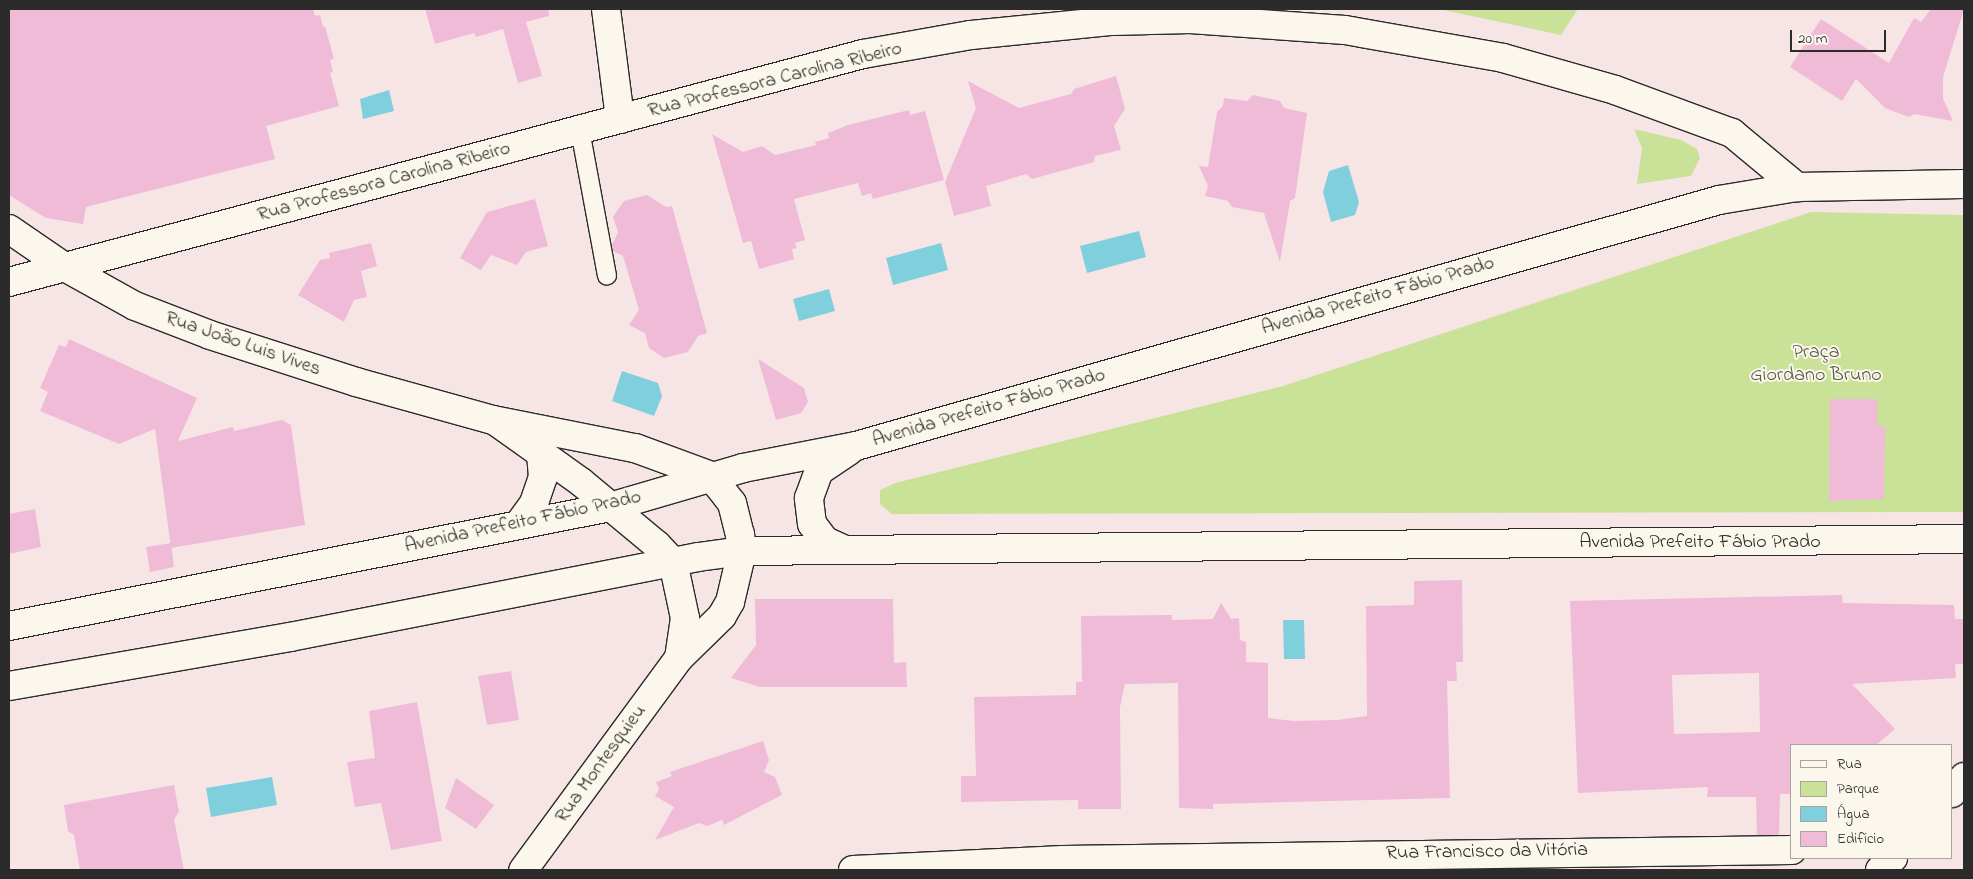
<!DOCTYPE html>
<meta charset="utf-8">
<style>
body{margin:0}
#map{position:relative;width:1973px;height:879px;overflow:hidden;background:#f7e5e6;font-family:"Indie Flower",sans-serif}
div>[style]{position:absolute}
[style*='--x']{left:calc(var(--x)*1px);top:calc(var(--y)*1px);width:calc(var(--w)*1px);rotate:calc(var(--a)*1deg)}
.green>*{inset:0;background:#c9e298}
.water>*{inset:0;background:#80cfdc}
.building>*{inset:0;background:#efbbd7}
.roads{filter:drop-shadow(1px 0 #2b2b2b) drop-shadow(-1px 0 #2b2b2b) drop-shadow(0 1px #2b2b2b) drop-shadow(0 -1px #2b2b2b)}
.service>*{height:18px;margin:-9px;padding:0 9px;transform-origin:9px;border-radius:9px;background:#fbf7ec}
.minor>*{height:28px;margin:-14px;padding:0 14px;transform-origin:14px;border-radius:14px;background:#fbf7ec}
span{translate:-50% -50%;white-space:nowrap;text-align:center;line-height:1.15;-webkit-text-stroke:4px #fbf7ec;paint-order:stroke}
.street-label{font-size:20px;color:#2b2b2b}
.park-label{font-size:20px;color:#525946}
.frame{position:absolute;inset:0;border:10px solid #2b2b2b;pointer-events:none}
.legend{position:absolute;left:1790px;top:744px;width:162px;height:115px;box-sizing:border-box;background:#fbf7ec;border:1px solid #a8a59f;margin:0;padding:6px 9px;list-style:none;font-size:15px;color:#2b2b2b}
.legend li{display:flex;align-items:center;gap:10px;height:25px}
.legend b{width:25px;border:1px solid #a8a59f}
.scale{position:absolute;left:1790px;top:30px;width:96px;height:22px;box-sizing:border-box;border:2px solid #2b2b2b;border-top:0;padding-left:6px;font-size:15px;line-height:18px;white-space:nowrap;color:#2b2b2b;-webkit-text-stroke:4px #fbf7ec;paint-order:stroke}
</style>
<div id="map">
<div class="green">
<i style="clip-path:polygon(1439px 9px,1578px 9px,1561px 35px)"></i>
<i style="clip-path:polygon(1634px 129px,1681px 140px,1697px 149px,1700px 158px,1691px 176px,1637px 184px,1642px 148px)"></i>
<i style="clip-path:polygon(1811px 212px,1964px 215px,1964px 512px,892px 514px,880px 504px,880px 490px,895px 483px,1283px 386px)"></i>
</div>
<div class="water">
<i style="clip-path:polygon(389px 90px,394px 111px,363px 119px,360px 99px)"></i>
<i style="clip-path:polygon(1348px 165px,1359px 202px,1355px 215px,1331px 222px,1323px 192px,1329px 171px)"></i>
<i style="clip-path:polygon(1139px 231px,1146px 257px,1087px 273px,1080px 246px)"></i>
<i style="clip-path:polygon(941px 243px,948px 270px,893px 285px,886px 258px)"></i>
<i style="clip-path:polygon(829px 289px,835px 311px,799px 321px,793px 299px)"></i>
<i style="clip-path:polygon(622px 371px,658px 383px,662px 396px,654px 416px,612px 401px)"></i>
<i style="clip-path:polygon(1283px 620px,1304px 620px,1305px 659px,1284px 659px)"></i>
<i style="clip-path:polygon(272px 777px,277px 805px,211px 817px,206px 788px)"></i>
</div>
<div class="building">
<i style="clip-path:polygon(9px 9px,313px 9px,315px 16px,320px 15px,323px 27px,325px 26px,334px 59px,330px 60px,333px 72px,330px 73px,339px 106px,266px 126px,275px 159px,86px 207px,83px 224px,46px 218px,9px 195px)"></i>
<i style="clip-path:polygon(425px 9px,548px 9px,549px 16px,526px 22px,542px 76px,518px 83px,503px 29px,476px 37px,474px 33px,435px 44px)"></i>
<i style="clip-path:polygon(1931px 9px,1964px 9px,1943px 77px,1943px 98px,1953px 121px,1914px 114px,1909px 117px,1885px 108px,1856px 79px,1842px 101px,1790px 67px,1821px 19px,1889px 63px,1914px 18px,1921px 22px)"></i>
<i style="clip-path:polygon(1116px 76px,1125px 109px,1114px 126px,1121px 150px,1095px 156px,1094px 162px,1032px 179px,1026px 174px,986px 186px,991px 206px,954px 216px,945px 182px,976px 108px,968px 81px,1019px 108px,1071px 94px,1074px 89px)"></i>
<i style="clip-path:polygon(1253px 95px,1280px 101px,1284px 108px,1307px 113px,1295px 198px,1290px 201px,1280px 262px,1264px 213px,1232px 207px,1228px 201px,1205px 196px,1208px 186px,1199px 166px,1208px 167px,1217px 112px,1223px 106px,1224px 98px,1247px 101px)"></i>
<i style="clip-path:polygon(909px 110px,910px 115px,925px 111px,944px 180px,873px 199px,871px 193px,862px 196px,858px 183px,794px 199px,805px 240px,795px 243px,797px 248px,792px 249px,794px 259px,759px 269px,751px 241px,743px 243px,712px 134px,743px 152px,762px 146px,775px 155px,816px 145px,815px 142px,829px 138px,828px 133px,848px 125px)"></i>
<i style="clip-path:polygon(647px 195px,666px 207px,672px 206px,707px 333px,698px 336px,688px 352px,664px 358px,649px 348px,645px 333px,629px 325px,639px 310px,623px 256px,613px 251px,612px 245px,618px 232px,613px 217px,624px 201px)"></i>
<i style="clip-path:polygon(535px 199px,548px 246px,526px 252px,517px 265px,491px 255px,481px 270px,460px 258px,487px 212px)"></i>
<i style="clip-path:polygon(371px 243px,377px 266px,361px 271px,367px 297px,354px 300px,344px 322px,298px 295px,320px 260px,330px 258px,329px 253px)"></i>
<i style="clip-path:polygon(69px 339px,197px 398px,178px 441px,233px 427px,234px 431px,282px 420px,291px 425px,305px 525px,171px 548px,155px 429px,119px 444px,40px 411px,48px 392px,40px 388px,59px 345px,66px 347px)"></i>
<i style="clip-path:polygon(758px 359px,804px 388px,808px 402px,801px 413px,776px 420px)"></i>
<i style="clip-path:polygon(1830px 399px,1877px 399px,1877px 426px,1885px 426px,1884px 499px,1829px 501px)"></i>
<i style="clip-path:polygon(35px 509px,41px 547px,9px 554px,9px 514px)"></i>
<i style="clip-path:polygon(171px 543px,174px 567px,150px 572px,146px 547px)"></i>
<i style="clip-path:polygon(1462px 580px,1463px 662px,1456px 662px,1457px 681px,1447px 681px,1450px 798px,1213px 804px,1213px 809px,1179px 808px,1178px 683px,1125px 684px,1120px 707px,1121px 809px,1078px 809px,1078px 800px,961px 802px,961px 776px,976px 776px,974px 697px,1076px 695px,1076px 682px,1082px 682px,1081px 616px,1172px 615px,1172px 620px,1213px 619px,1221px 603px,1231px 619px,1239px 618px,1240px 640px,1246px 642px,1246px 662px,1268px 663px,1268px 718px,1293px 721px,1337px 720px,1367px 716px,1366px 606px,1414px 605px,1414px 581px)"></i>
<i style="clip-path:polygon(evenodd,1842px 595px,1843px 603px,1954px 605px,1955px 619px,1964px 619px,1964px 664px,1955px 664px,1956px 678px,1852px 684px,1895px 729px,1876px 745px,1792px 745px,1792px 794px,1780px 794px,1779px 835px,1757px 835px,1756px 797px,1707px 797px,1708px 787px,1578px 793px,1570px 601px,1842px 595px,1759px 673px,1760px 732px,1674px 734px,1672px 675px,1759px 673px)"></i>
<i style="clip-path:polygon(755px 599px,893px 599px,894px 663px,906px 662px,907px 687px,760px 687px,731px 678px,756px 645px)"></i>
<i style="clip-path:polygon(511px 671px,519px 720px,487px 725px,478px 676px)"></i>
<i style="clip-path:polygon(417px 702px,442px 841px,391px 850px,381px 803px,355px 807px,347px 762px,375px 758px,369px 711px)"></i>
<i style="clip-path:polygon(763px 741px,769px 760px,764px 772px,775px 777px,782px 795px,724px 825px,722px 820px,707px 826px,699px 823px,655px 840px,674px 807px,655px 796px,659px 789px,656px 782px,672px 776px,670px 772px)"></i>
<i style="clip-path:polygon(456px 778px,494px 805px,476px 829px,445px 808px)"></i>
<i style="clip-path:polygon(174px 785px,179px 812px,174px 819px,184px 870px,80px 870px,74px 835px,68px 831px,64px 805px)"></i>
</div>
<div class="roads">
<div class="service">
<i style="--x:580;--y:130;--w:148;--a:79.5"></i>
</div>
<div class="minor">
<i style="--x:606;--y:9;--w:111;--a:82.7"></i>
<i style="--x:9;--y:229;--w:65;--a:34.4"></i>
<i style="--x:63;--y:266;--w:82;--a:29.1"></i>
<i style="--x:135;--y:306;--w:80;--a:21.1"></i>
<i style="--x:210;--y:335;--w:153;--a:17.8"></i>
<i style="--x:356;--y:382;--w:142;--a:15.5"></i>
<i style="--x:493;--y:420;--w:145;--a:11.2"></i>
<i style="--x:635;--y:448;--w:81;--a:20.2"></i>
<i style="--x:711;--y:476;--w:10;--a:53"></i>
<i style="--x:717;--y:484;--w:24;--a:52"></i>
<i style="--x:732;--y:503;--w:32;--a:76"></i>
<i style="--x:740;--y:534;--w:17;--a:83"></i>
<i style="--x:742;--y:551;--w:52;--a:103.2"></i>
<i style="--x:730;--y:602;--w:16;--a:120"></i>
<i style="--x:722;--y:616;--w:60;--a:135.7"></i>
<i style="--x:679;--y:658;--w:263;--a:126.3"></i>
<i style="--x:9;--y:282;--w:884;--a:-14.95"></i>
<i style="--x:863;--y:54;--w:110;--a:-10"></i>
<i style="--x:971;--y:35;--w:142;--a:-5.7"></i>
<i style="--x:1112;--y:21;--w:78;--a:-1.5"></i>
<i style="--x:1190;--y:19;--w:155;--a:4.1"></i>
<i style="--x:1345;--y:30;--w:160;--a:10"></i>
<i style="--x:1503;--y:58;--w:116;--a:15.9"></i>
<i style="--x:1615;--y:90;--w:125;--a:20.2"></i>
<i style="--x:1732;--y:133;--w:85;--a:39.7"></i>
<i style="--x:497;--y:422;--w:103;--a:35.5"></i>
<i style="--x:581;--y:482;--w:99;--a:39.7"></i>
<i style="--x:657;--y:545;--w:23;--a:47"></i>
<i style="--x:673;--y:562;--w:57;--a:77.9"></i>
<i style="--x:685;--y:618;--w:40;--a:98.5"></i>
<i style="--x:519;--y:524;--w:26;--a:-54"></i>
<i style="--x:534;--y:503;--w:28;--a:-71"></i>
<i style="--x:543;--y:477;--w:21;--a:-95"></i>
<i style="--x:843;--y:549;--w:20;--a:-156"></i>
<i style="--x:825;--y:541;--w:21;--a:-127"></i>
<i style="--x:812;--y:524;--w:26;--a:-97"></i>
<i style="--x:809;--y:498;--w:29;--a:-70"></i>
<i style="--x:819;--y:471;--w:36;--a:-34"></i>
<i style="--x:9;--y:626;--w:613;--a:-11.2"></i>
<i style="--x:610;--y:507;--w:139;--a:-16.3"></i>
<i style="--x:743;--y:468;--w:115;--a:-11"></i>
<i style="--x:856;--y:446;--w:897;--a:-15.91"></i>
<i style="--x:1719;--y:200;--w:79;--a:-9.5"></i>
<i style="--x:1797;--y:187;--w:167;--a:-1"></i>
<i style="--x:9;--y:686;--w:285;--a:-9.9"></i>
<i style="--x:290;--y:637;--w:416;--a:-11.1"></i>
<i style="--x:698;--y:557;--w:44;--a:-7.8"></i>
<i style="--x:742;--y:551;--w:1222;--a:-0.56"></i>
<i style="--x:1952;--y:793;--w:20;--a:-53"></i>
<i style="--x:853;--y:870;--w:210;--a:-2.7"></i>
<i style="--x:1063;--y:860;--w:729;--a:-0.79"></i>
<i style="--x:1880;--y:870;--w:18;--a:-43"></i>
</div>
</div>
<div class="street-label">
<span style="left:775px;top:80px;rotate:-14deg">Rua Professora Carolina Ribeiro</span>
<span style="left:384px;top:182px;rotate:-15deg">Rua Professora Carolina Ribeiro</span>
<span style="left:1378px;top:296px;rotate:-16deg">Avenida Prefeito Fábio Prado</span>
<span style="left:243px;top:344px;rotate:19deg">Rua João Luis Vives</span>
<span style="left:989px;top:408px;rotate:-16deg">Avenida Prefeito Fábio Prado</span>
<span style="left:523px;top:522px;rotate:-12deg">Avenida Prefeito Fábio Prado</span>
<span style="left:1700px;top:542px">Avenida Prefeito Fábio Prado</span>
<span style="left:601px;top:764px;rotate:-54deg">Rua Montesquieu</span>
<span style="left:1487px;top:852px;rotate:-1deg">Rua Francisco da Vitória</span>
</div>
<div class="park-label">
<span style="left:1816px;top:364px">Praça<br>Giordano Bruno</span>
</div>
<div class="frame"></div>
<ul class="legend">
<li><b style="height:6px;background:#fbf7ec"></b>Rua</li>
<li><b style="height:14px;background:#c9e298"></b>Parque</li>
<li><b style="height:14px;background:#80cfdc"></b>Água</li>
<li><b style="height:14px;background:#efbbd7"></b>Edifício</li>
</ul>
<div class="scale">20 m</div>
</div>
